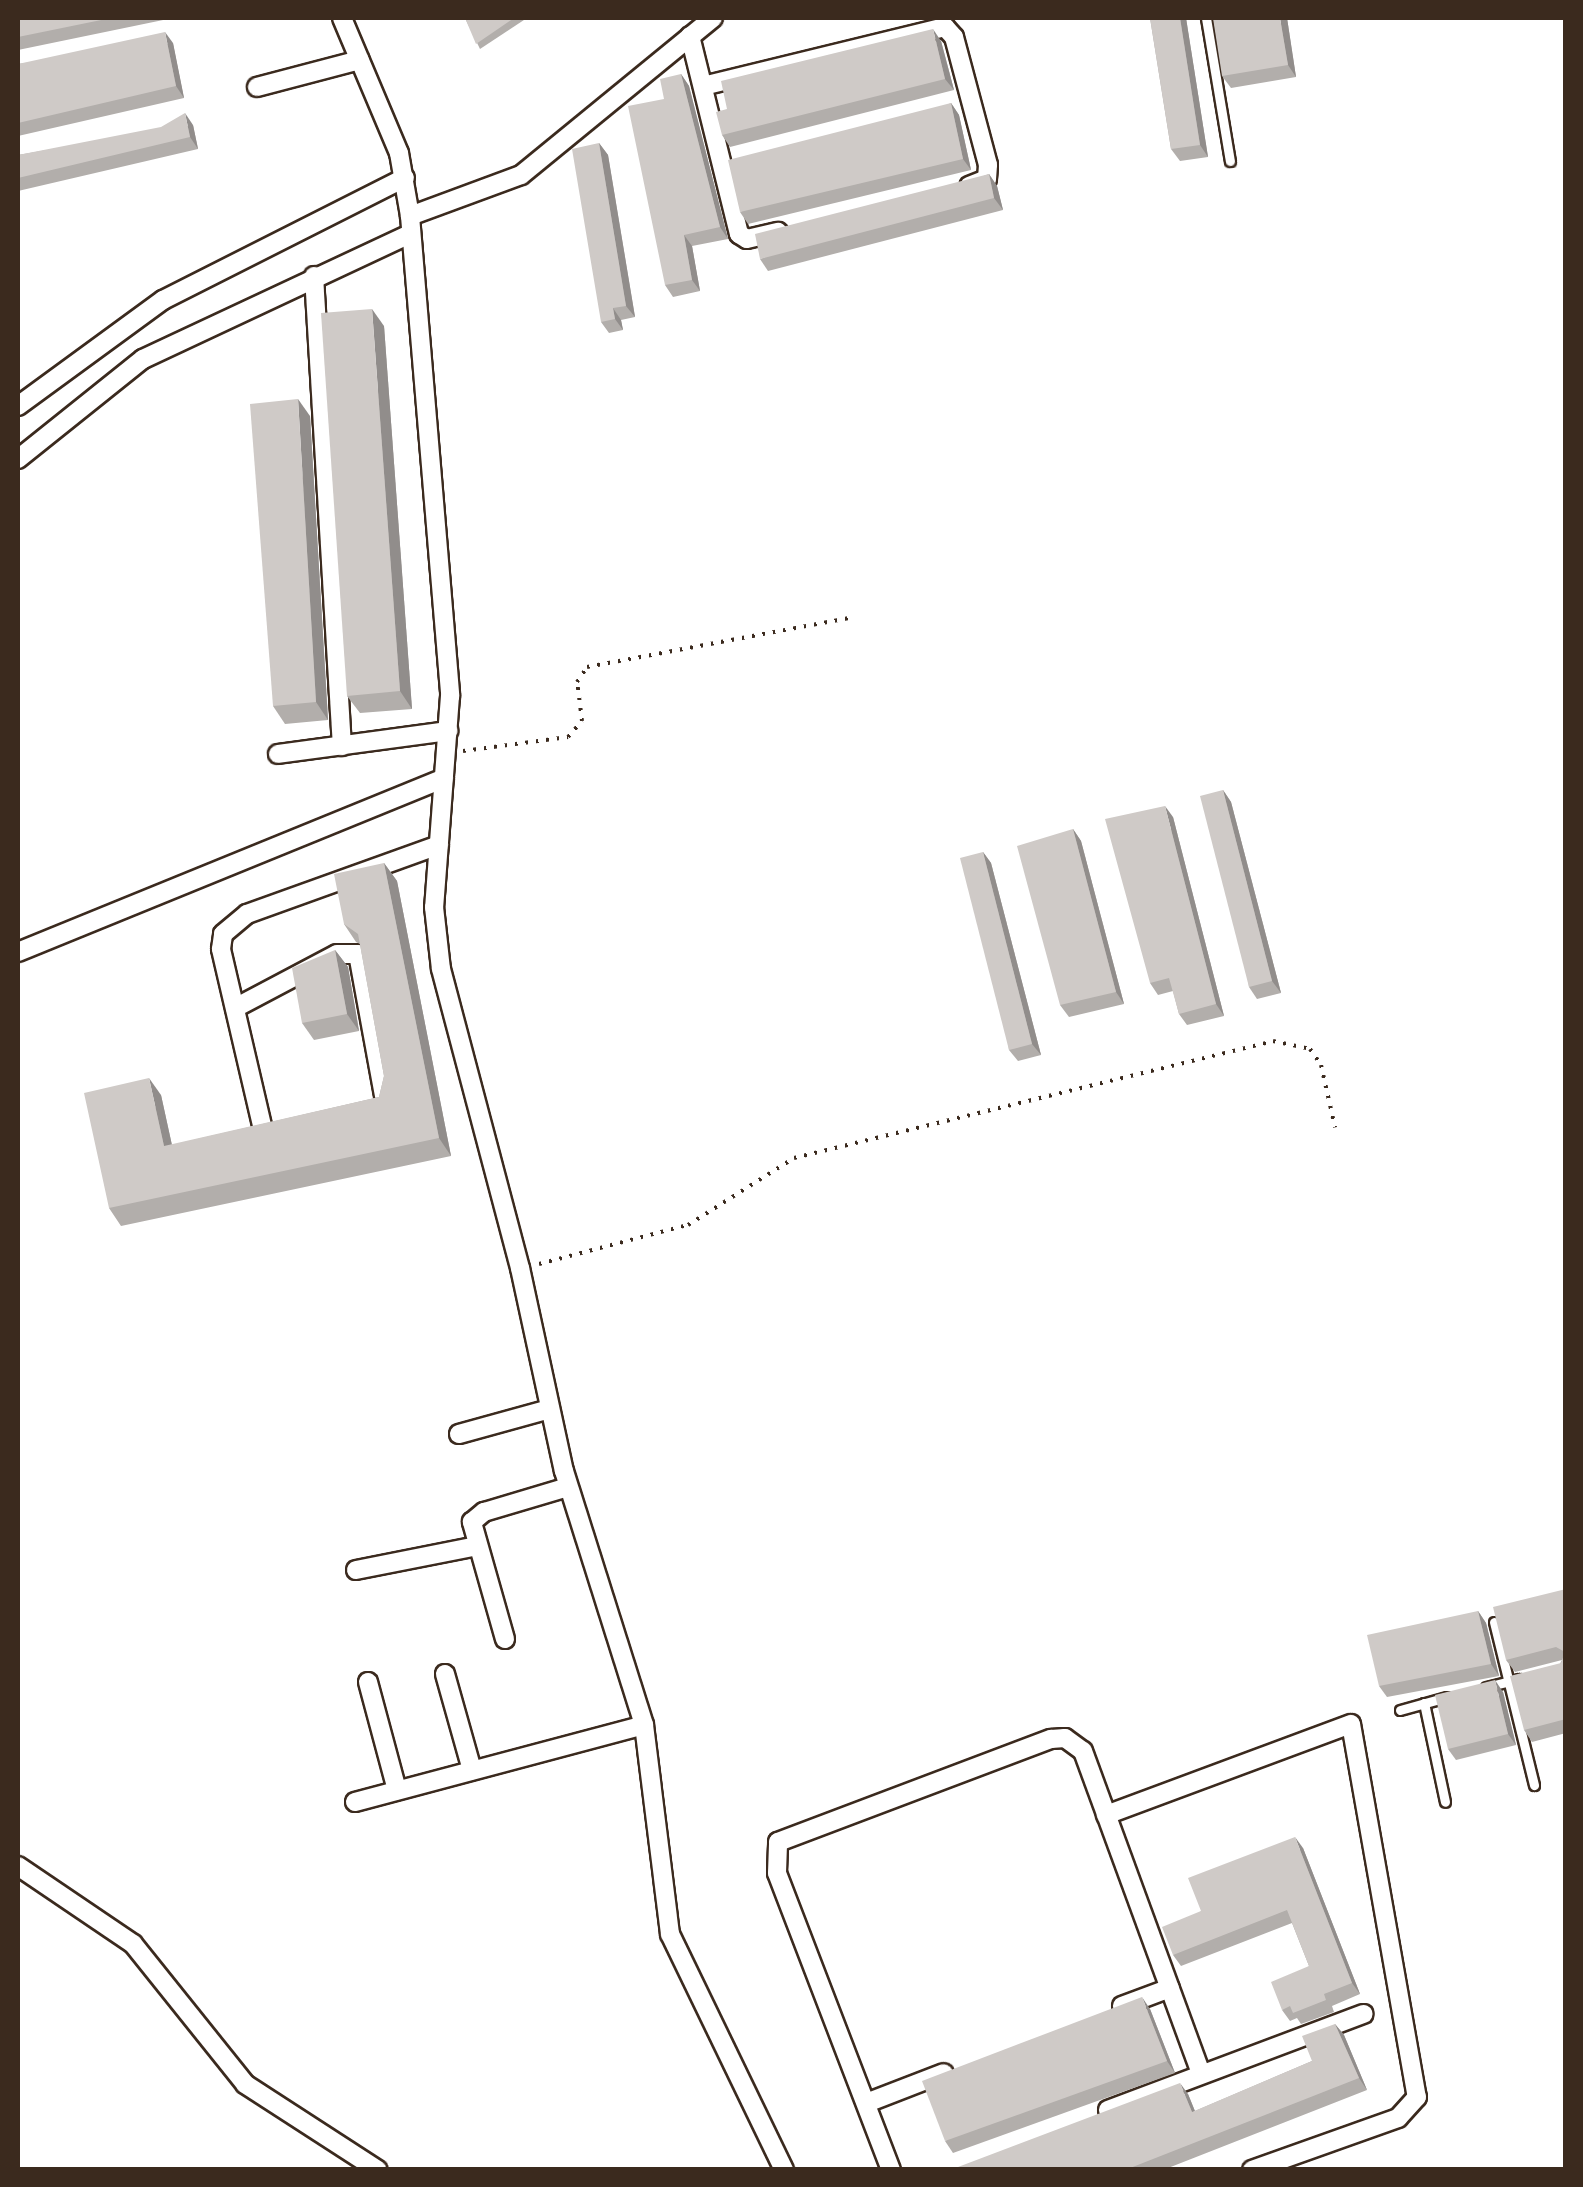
<!DOCTYPE html>
<style>
body{margin:0}
#map{position:relative;width:1583px;height:2187px;overflow:hidden;background:#fff;font-family:"Patrick Hand",sans-serif}
div>[style]{position:absolute}
[style*='--x']{left:calc(var(--x)*1px);top:calc(var(--y)*1px);width:calc(var(--w)*1px);rotate:calc(var(--a)*1deg)}
.path>*{height:4px;margin-top:-2px;transform-origin:0;background:repeating-linear-gradient(90deg,#3b2a1e 0 2.5px,transparent 0 10.5px)}
.roads{filter:drop-shadow(2px 0 #3b2a1e) drop-shadow(-2px 0 #3b2a1e) drop-shadow(0 2px #3b2a1e) drop-shadow(0 -2px #3b2a1e)}
.service>*{height:9px;margin:-4.5px;padding:0 4.5px;transform-origin:4.5px;border-radius:4.5px;background:#fff}
.minor>*{height:18px;margin:-9px;padding:0 9px;transform-origin:9px;border-radius:9px;background:#fff}
.wall>*{inset:0;background:#b2aeab}
.shaded-wall>*{inset:0;background:#918d8b}
.building>*{inset:0;background:#cfcac7}
span{translate:-50% -50%;white-space:nowrap;text-align:center;line-height:1.15;-webkit-text-stroke:9px #fff;paint-order:stroke}
.frame{position:absolute;inset:0;border:20px solid #3b2a1e;pointer-events:none}
</style>
<div id="map">
<div class="path">
<i style="--x:463;--y:751;--w:106;--a:-7.6"></i>
<i style="--x:568;--y:737;--w:21;--a:-49"></i>
<i style="--x:582;--y:721;--w:39;--a:-97"></i>
<i style="--x:577;--y:682;--w:18;--a:-56"></i>
<i style="--x:587;--y:667;--w:268;--a:-10.6"></i>
<i style="--x:539;--y:1264;--w:154;--a:-14.7"></i>
<i style="--x:688;--y:1225;--w:125;--a:-32.3"></i>
<i style="--x:794;--y:1158;--w:493;--a:-13.7"></i>
<i style="--x:1273;--y:1041;--w:38;--a:12"></i>
<i style="--x:1310;--y:1049;--w:19;--a:55"></i>
<i style="--x:1321;--y:1065;--w:64;--a:77.3"></i>
</div>
<div class="roads">
<div class="service">
<i style="--x:1206;--y:18;--w:145;--a:80.5"></i>
<i style="--x:1494;--y:1622;--w:168;--a:76.2"></i>
<i style="--x:1486;--y:1687;--w:34;--a:-14"></i>
<i style="--x:1424;--y:1703;--w:101;--a:78"></i>
<i style="--x:1400;--y:1710;--w:49;--a:-15.5"></i>
</div>
<div class="minor">
<i style="--x:342;--y:18;--w:147;--a:67.1"></i>
<i style="--x:399;--y:153;--w:64;--a:80.1"></i>
<i style="--x:410;--y:216;--w:482;--a:85.2"></i>
<i style="--x:450;--y:696;--w:212;--a:94.3"></i>
<i style="--x:434;--y:907;--w:62;--a:83.6"></i>
<i style="--x:441;--y:969;--w:309;--a:75.2"></i>
<i style="--x:520;--y:1268;--w:208;--a:77.8"></i>
<i style="--x:564;--y:1471;--w:266;--a:72.5"></i>
<i style="--x:644;--y:1725;--w:211;--a:82.9"></i>
<i style="--x:670;--y:1934;--w:262;--a:64.2"></i>
<i style="--x:690;--y:36;--w:204;--a:76.1"></i>
<i style="--x:739;--y:234;--w:9;--a:32"></i>
<i style="--x:747;--y:239;--w:32;--a:-13"></i>
<i style="--x:703;--y:86;--w:249;--a:-13.7"></i>
<i style="--x:945;--y:27;--w:13;--a:48"></i>
<i style="--x:954;--y:37;--w:132;--a:75.1"></i>
<i style="--x:988;--y:165;--w:14;--a:94"></i>
<i style="--x:987;--y:179;--w:19;--a:159"></i>
<i style="--x:257;--y:87;--w:106;--a:-14.7"></i>
<i style="--x:410;--y:216;--w:118;--a:-20.3"></i>
<i style="--x:521;--y:175;--w:248;--a:-39.3"></i>
<i style="--x:314;--y:276;--w:471;--a:86.6"></i>
<i style="--x:18;--y:406;--w:180;--a:-36.2"></i>
<i style="--x:163;--y:300;--w:271;--a:-26.8"></i>
<i style="--x:18;--y:459;--w:160;--a:-38.7"></i>
<i style="--x:143;--y:359;--w:295;--a:-25.1"></i>
<i style="--x:278;--y:754;--w:172;--a:-7.7"></i>
<i style="--x:18;--y:952;--w:460;--a:-22.2"></i>
<i style="--x:235;--y:1008;--w:115;--a:-27.9"></i>
<i style="--x:337;--y:954;--w:21;--a:0"></i>
<i style="--x:358;--y:954;--w:144;--a:79.6"></i>
<i style="--x:264;--y:1134;--w:190;--a:-103.1"></i>
<i style="--x:221;--y:949;--w:15;--a:-82"></i>
<i style="--x:223;--y:934;--w:31;--a:-40"></i>
<i style="--x:247;--y:914;--w:204;--a:-19.8"></i>
<i style="--x:459;--y:1434;--w:94;--a:-15.4"></i>
<i style="--x:356;--y:1570;--w:123;--a:-11.2"></i>
<i style="--x:505;--y:1639;--w:122;--a:-105.8"></i>
<i style="--x:472;--y:1522;--w:16;--a:-40"></i>
<i style="--x:484;--y:1512;--w:88;--a:-16.6"></i>
<i style="--x:445;--y:1674;--w:100;--a:74.3"></i>
<i style="--x:368;--y:1682;--w:112;--a:75"></i>
<i style="--x:355;--y:1802;--w:299;--a:-14.9"></i>
<i style="--x:1106;--y:1815;--w:261;--a:-20.4"></i>
<i style="--x:1351;--y:1724;--w:379;--a:80"></i>
<i style="--x:1417;--y:2097;--w:28;--a:132"></i>
<i style="--x:1398;--y:2118;--w:155;--a:160.4"></i>
<i style="--x:18;--y:1866;--w:139;--a:34.1"></i>
<i style="--x:133;--y:1944;--w:179;--a:51.3"></i>
<i style="--x:245;--y:2084;--w:158;--a:32.9"></i>
<i style="--x:1122;--y:2006;--w:51;--a:-20.6"></i>
<i style="--x:869;--y:2102;--w:80;--a:-21.1"></i>
<i style="--x:1108;--y:2110;--w:273;--a:-20.6"></i>
<i style="--x:891;--y:2170;--w:318;--a:-111"></i>
<i style="--x:777;--y:1873;--w:31;--a:-88"></i>
<i style="--x:778;--y:1842;--w:292;--a:-20.7"></i>
<i style="--x:1051;--y:1739;--w:14;--a:-4"></i>
<i style="--x:1065;--y:1738;--w:22;--a:36"></i>
<i style="--x:1083;--y:1751;--w:344;--a:69.9"></i>
</div>
</div>
<div class="wall">
<i style="clip-path:polygon(18px 18px,168px 18px,168px 19px,18px 50px)"></i>
<i style="clip-path:polygon(465px 18px,527px 18px,480px 49px)"></i>
<i style="clip-path:polygon(1150px 18px,1186px 18px,1208px 157px,1180px 161px,1171px 149px)"></i>
<i style="clip-path:polygon(1287px 18px,1296px 77px,1231px 88px,1222px 76px)"></i>
<i style="clip-path:polygon(941px 41px,954px 90px,730px 147px,722px 135px,727px 109px)"></i>
<i style="clip-path:polygon(173px 43px,184px 98px,18px 136px,18px 64px)"></i>
<i style="clip-path:polygon(681px 74px,689px 86px,728px 239px,692px 246px,700px 291px,673px 297px,665px 285px,664px 99px)"></i>
<i style="clip-path:polygon(951px 103px,959px 115px,971px 170px,748px 224px,740px 212px)"></i>
<i style="clip-path:polygon(193px 125px,198px 149px,18px 191px,18px 155px)"></i>
<i style="clip-path:polygon(599px 143px,608px 155px,635px 317px,621px 320px,623px 330px,609px 333px,601px 322px)"></i>
<i style="clip-path:polygon(989px 174px,997px 186px,1003px 210px,768px 271px,760px 259px)"></i>
<i style="clip-path:polygon(384px 326px,412px 709px,360px 713px,347px 696px)"></i>
<i style="clip-path:polygon(310px 416px,328px 720px,285px 724px,273px 706px)"></i>
<i style="clip-path:polygon(1223px 790px,1231px 802px,1281px 993px,1257px 999px,1249px 987px)"></i>
<i style="clip-path:polygon(1173px 817px,1224px 1016px,1187px 1025px,1179px 1014px,1173px 991px,1158px 995px,1150px 983px)"></i>
<i style="clip-path:polygon(1073px 829px,1081px 841px,1124px 1004px,1069px 1017px,1060px 1005px)"></i>
<i style="clip-path:polygon(983px 852px,991px 863px,1041px 1055px,1018px 1061px,1009px 1050px)"></i>
<i style="clip-path:polygon(384px 863px,397px 881px,451px 1156px,121px 1226px,109px 1208px,161px 1095px,172px 1145px,379px 1097px,384px 1076px,360px 944px,356px 942px,344px 924px)"></i>
<i style="clip-path:polygon(335px 950px,348px 967px,359px 1031px,314px 1040px,302px 1023px)"></i>
<i style="clip-path:polygon(1566px 1589px,1566px 1733px,1532px 1742px,1524px 1730px,1562px 1660px,1515px 1672px,1506px 1660px)"></i>
<i style="clip-path:polygon(1478px 1611px,1486px 1623px,1499px 1676px,1387px 1697px,1379px 1686px)"></i>
<i style="clip-path:polygon(1503px 1692px,1516px 1745px,1456px 1760px,1448px 1749px)"></i>
<i style="clip-path:polygon(1303px 1848px,1360px 1994px,1332px 2006px,1334px 2012px,1301px 2024px,1297px 2018px,1290px 2021px,1282px 2010px,1309px 1966px,1292px 1923px,1181px 1966px,1173px 1955px,1201px 1911px)"></i>
<i style="clip-path:polygon(1150px 2009px,1175px 2073px,953px 2153px,945px 2141px)"></i>
<i style="clip-path:polygon(1335px 2024px,1344px 2035px,1367px 2090px,1163px 2170px,959px 2170px,1188px 2094px,1195px 2111px,1312px 2061px)"></i>
</div>
<div class="shaded-wall">
<i style="clip-path:polygon(1180px 18px,1186px 18px,1208px 157px,1200px 145px)"></i>
<i style="clip-path:polygon(1280px 18px,1287px 18px,1296px 77px,1288px 65px)"></i>
<i style="clip-path:polygon(933px 29px,941px 41px,954px 90px,945px 79px)"></i>
<i style="clip-path:polygon(165px 32px,173px 43px,184px 98px,176px 86px)"></i>
<i style="clip-path:polygon(681px 74px,689px 86px,728px 239px,720px 227px)"></i>
<i style="clip-path:polygon(951px 103px,959px 115px,971px 170px,963px 159px)"></i>
<i style="clip-path:polygon(185px 113px,193px 125px,198px 149px,190px 137px)"></i>
<i style="clip-path:polygon(599px 143px,608px 155px,635px 317px,626px 306px)"></i>
<i style="clip-path:polygon(989px 174px,997px 186px,1003px 210px,994px 198px)"></i>
<i style="clip-path:polygon(684px 235px,692px 246px,700px 291px,692px 280px)"></i>
<i style="clip-path:polygon(613px 308px,621px 320px,623px 330px,615px 319px)"></i>
<i style="clip-path:polygon(372px 309px,384px 326px,412px 709px,400px 691px)"></i>
<i style="clip-path:polygon(298px 399px,310px 416px,328px 720px,316px 702px)"></i>
<i style="clip-path:polygon(1223px 790px,1231px 802px,1281px 993px,1272px 981px)"></i>
<i style="clip-path:polygon(1165px 806px,1173px 817px,1224px 1016px,1216px 1004px)"></i>
<i style="clip-path:polygon(1073px 829px,1081px 841px,1124px 1004px,1116px 992px)"></i>
<i style="clip-path:polygon(983px 852px,991px 863px,1041px 1055px,1032px 1044px)"></i>
<i style="clip-path:polygon(384px 863px,397px 881px,451px 1156px,439px 1138px)"></i>
<i style="clip-path:polygon(335px 950px,348px 967px,359px 1031px,347px 1014px)"></i>
<i style="clip-path:polygon(149px 1078px,161px 1095px,176px 1164px,164px 1146px)"></i>
<i style="clip-path:polygon(1478px 1611px,1486px 1623px,1499px 1676px,1491px 1664px)"></i>
<i style="clip-path:polygon(1495px 1680px,1503px 1692px,1516px 1745px,1508px 1734px)"></i>
<i style="clip-path:polygon(1295px 1837px,1303px 1848px,1360px 1994px,1352px 1983px)"></i>
<i style="clip-path:polygon(1142px 1997px,1150px 2009px,1175px 2073px,1167px 2061px)"></i>
<i style="clip-path:polygon(1335px 2024px,1344px 2035px,1367px 2090px,1359px 2078px)"></i>
<i style="clip-path:polygon(1180px 2083px,1188px 2094px,1200px 2124px,1192px 2112px)"></i>
</div>
<div class="building">
<i style="clip-path:polygon(18px 18px,111px 18px,18px 37px)"></i>
<i style="clip-path:polygon(465px 18px,514px 18px,476px 44px)"></i>
<i style="clip-path:polygon(1150px 18px,1180px 18px,1200px 145px,1171px 149px)"></i>
<i style="clip-path:polygon(1213px 18px,1280px 18px,1288px 65px,1222px 76px)"></i>
<i style="clip-path:polygon(933px 29px,945px 79px,722px 135px,716px 112px,727px 109px,721px 81px)"></i>
<i style="clip-path:polygon(165px 32px,176px 86px,18px 123px,18px 64px)"></i>
<i style="clip-path:polygon(681px 74px,720px 227px,684px 235px,692px 280px,665px 285px,628px 106px,664px 99px,660px 79px)"></i>
<i style="clip-path:polygon(951px 103px,963px 159px,740px 212px,728px 160px)"></i>
<i style="clip-path:polygon(185px 113px,190px 137px,18px 178px,18px 155px,161px 127px)"></i>
<i style="clip-path:polygon(599px 143px,626px 306px,613px 308px,615px 319px,601px 322px,572px 149px)"></i>
<i style="clip-path:polygon(989px 174px,994px 198px,760px 259px,755px 234px)"></i>
<i style="clip-path:polygon(372px 309px,400px 691px,347px 696px,321px 313px)"></i>
<i style="clip-path:polygon(298px 399px,316px 702px,273px 706px,250px 404px)"></i>
<i style="clip-path:polygon(1223px 790px,1272px 981px,1249px 987px,1200px 796px)"></i>
<i style="clip-path:polygon(1165px 806px,1216px 1004px,1179px 1014px,1169px 978px,1150px 983px,1105px 819px)"></i>
<i style="clip-path:polygon(1073px 829px,1116px 992px,1060px 1005px,1017px 846px)"></i>
<i style="clip-path:polygon(983px 852px,1032px 1044px,1009px 1050px,960px 858px)"></i>
<i style="clip-path:polygon(384px 863px,439px 1138px,109px 1208px,84px 1093px,149px 1078px,164px 1146px,379px 1097px,384px 1076px,358px 934px,344px 924px,334px 874px)"></i>
<i style="clip-path:polygon(335px 950px,347px 1014px,302px 1023px,292px 968px)"></i>
<i style="clip-path:polygon(1566px 1589px,1566px 1719px,1524px 1730px,1510px 1676px,1561px 1663px,1565px 1652px,1556px 1647px,1506px 1660px,1493px 1607px)"></i>
<i style="clip-path:polygon(1478px 1611px,1491px 1664px,1379px 1686px,1367px 1635px)"></i>
<i style="clip-path:polygon(1495px 1680px,1508px 1734px,1448px 1749px,1435px 1695px)"></i>
<i style="clip-path:polygon(1295px 1837px,1352px 1983px,1324px 1994px,1326px 2000px,1293px 2013px,1290px 2006px,1282px 2010px,1271px 1982px,1309px 1966px,1287px 1910px,1173px 1955px,1162px 1927px,1201px 1911px,1188px 1878px)"></i>
<i style="clip-path:polygon(1142px 1997px,1167px 2061px,945px 2141px,922px 2081px)"></i>
<i style="clip-path:polygon(1335px 2024px,1359px 2078px,1125px 2170px,959px 2170px,958px 2167px,1180px 2083px,1192px 2112px,1312px 2061px,1302px 2036px)"></i>
</div>
<div class="frame"></div>
</div>
